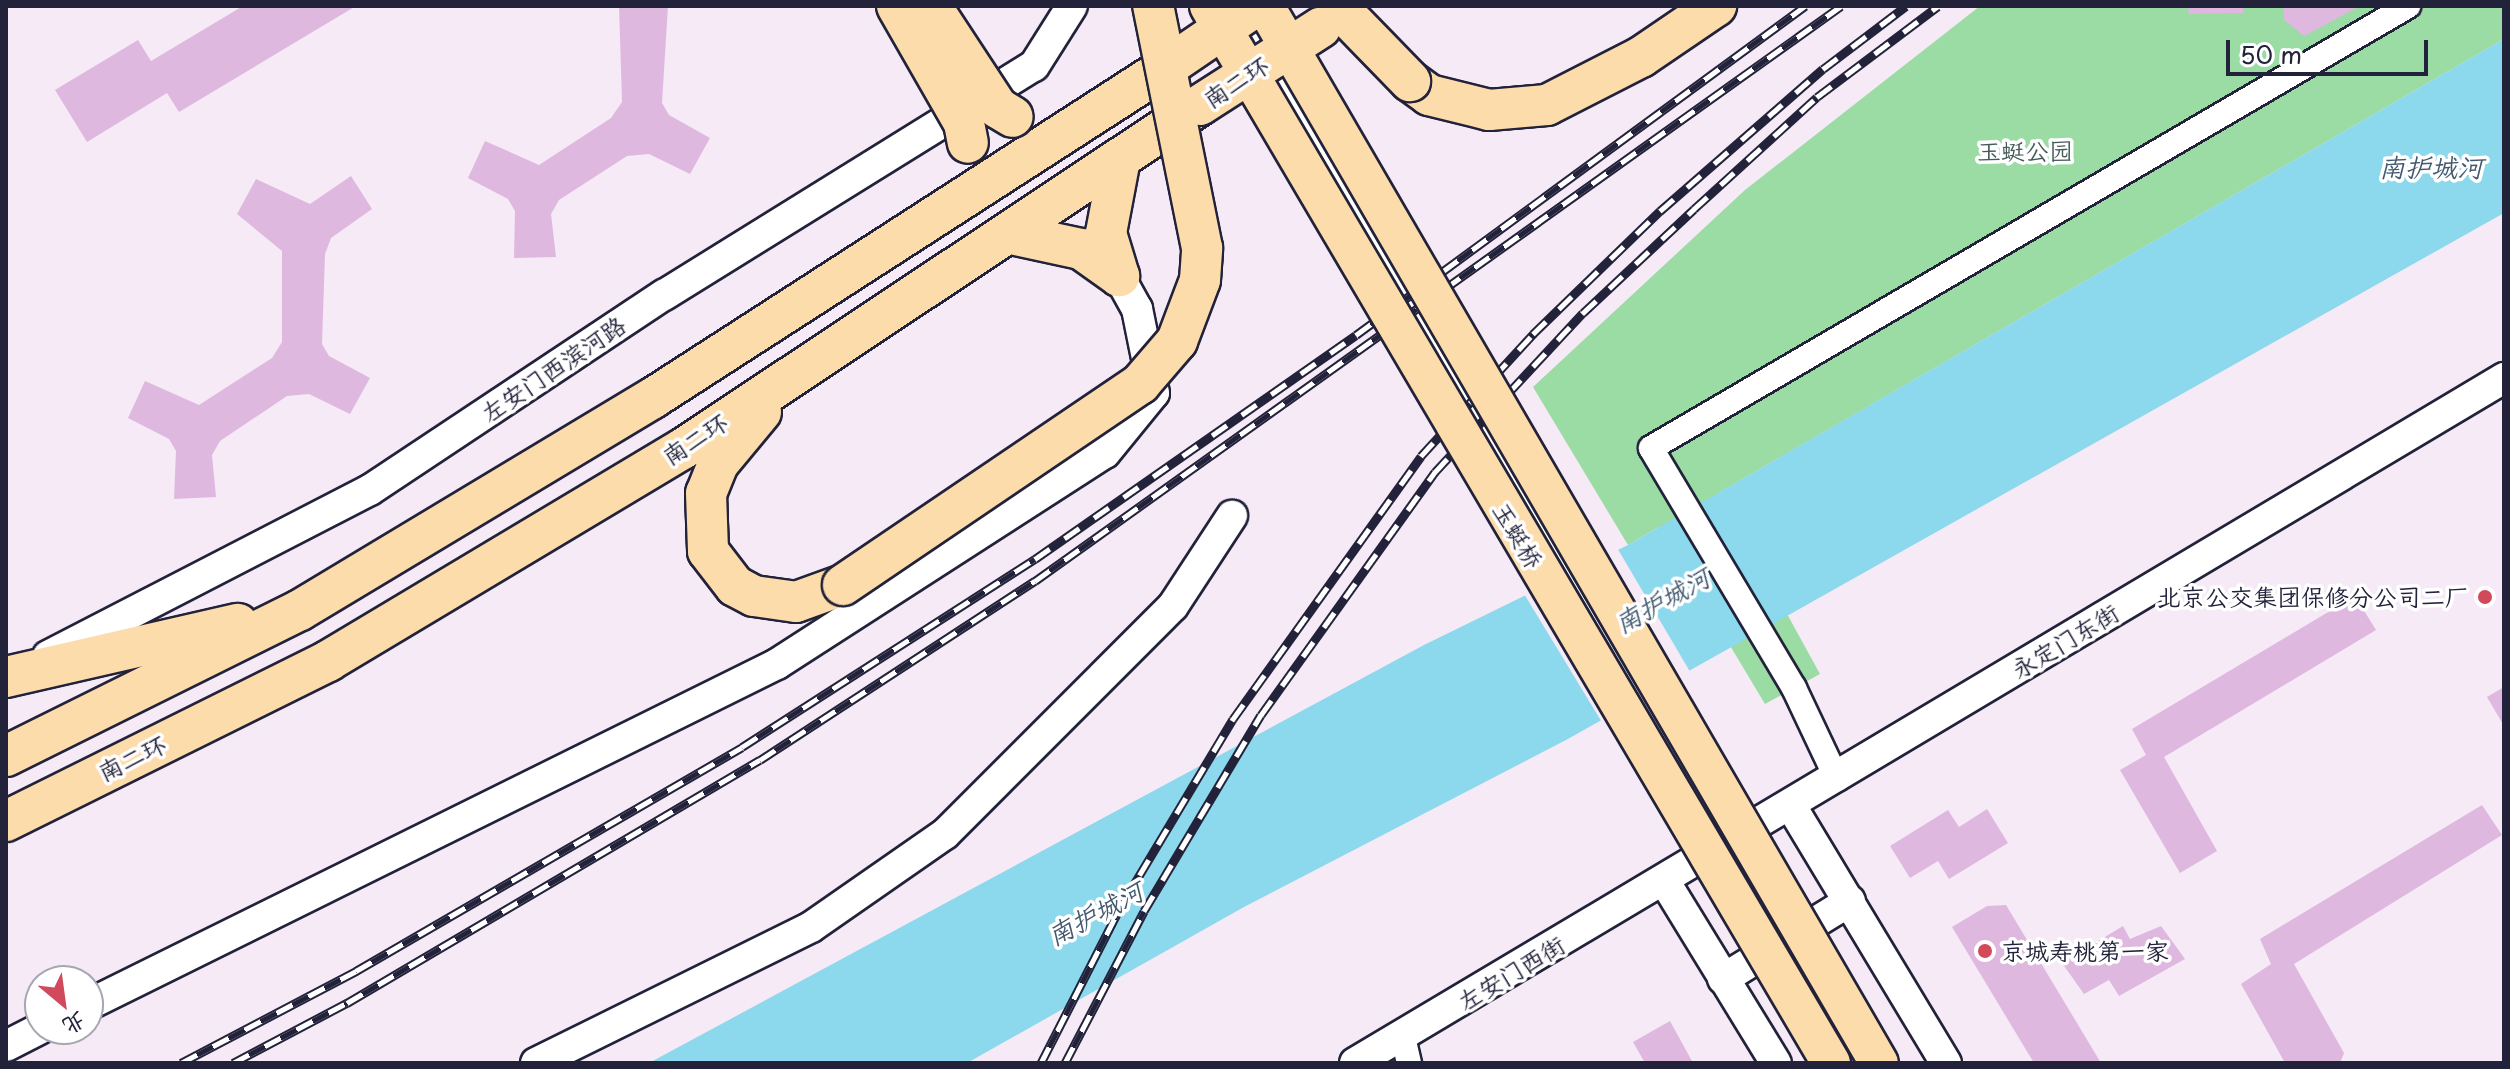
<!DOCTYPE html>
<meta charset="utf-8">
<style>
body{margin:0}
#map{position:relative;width:2510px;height:1069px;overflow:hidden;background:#f5eaf6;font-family:"Playpen Sans","LXGW WenKai TC",sans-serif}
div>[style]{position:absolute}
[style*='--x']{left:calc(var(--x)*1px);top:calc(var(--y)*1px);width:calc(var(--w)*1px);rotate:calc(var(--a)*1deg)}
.green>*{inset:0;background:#9bdba4}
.water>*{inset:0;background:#8cd8ed}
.pier>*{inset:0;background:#f5eaf6}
.building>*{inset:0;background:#dfb8e0}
.roads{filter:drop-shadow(2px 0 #22223b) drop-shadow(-2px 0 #22223b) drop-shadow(0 2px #22223b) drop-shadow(0 -2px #22223b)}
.minor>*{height:24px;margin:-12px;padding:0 12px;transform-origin:12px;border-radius:12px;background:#fff}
.tertiary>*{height:30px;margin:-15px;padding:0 15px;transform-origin:15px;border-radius:15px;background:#fff}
.trunk>*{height:40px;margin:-20px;padding:0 20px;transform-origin:20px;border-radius:20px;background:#fddcac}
.rail>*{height:9px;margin-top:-4.5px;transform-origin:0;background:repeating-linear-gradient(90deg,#fff 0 18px,#22223b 0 36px);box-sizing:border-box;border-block:2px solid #22223b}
.bridges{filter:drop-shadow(2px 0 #22223b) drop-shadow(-2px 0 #22223b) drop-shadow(0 2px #22223b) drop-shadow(0 -2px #22223b)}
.primary-bridge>*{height:38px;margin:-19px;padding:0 19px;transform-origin:19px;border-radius:19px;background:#fddcac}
.trunk-bridge>*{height:40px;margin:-20px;padding:0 20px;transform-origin:20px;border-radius:20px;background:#fddcac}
.dots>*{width:22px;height:22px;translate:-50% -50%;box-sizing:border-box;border:4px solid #fff;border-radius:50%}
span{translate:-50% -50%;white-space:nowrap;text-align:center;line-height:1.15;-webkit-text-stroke:7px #fff;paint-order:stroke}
.street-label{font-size:24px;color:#22223b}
.park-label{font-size:24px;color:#465a5a}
.poi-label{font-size:24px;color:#22223b}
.right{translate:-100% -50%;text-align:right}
.left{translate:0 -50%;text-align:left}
.water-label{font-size:26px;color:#425970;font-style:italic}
.frame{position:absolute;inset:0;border:8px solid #22223b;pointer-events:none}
.north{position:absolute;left:24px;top:965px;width:80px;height:80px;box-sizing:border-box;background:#fff;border:2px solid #a7a7b1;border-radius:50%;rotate:151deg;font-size:22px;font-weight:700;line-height:32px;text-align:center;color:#22223b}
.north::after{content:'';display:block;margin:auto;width:28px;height:36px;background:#d1495b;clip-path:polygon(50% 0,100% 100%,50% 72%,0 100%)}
.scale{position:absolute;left:2226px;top:40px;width:202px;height:36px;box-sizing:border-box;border:4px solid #22223b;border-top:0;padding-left:10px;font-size:24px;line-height:28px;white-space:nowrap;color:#22223b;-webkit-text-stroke:6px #fff;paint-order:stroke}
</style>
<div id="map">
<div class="green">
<i style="clip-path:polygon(1980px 6px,2504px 6px,2504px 39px,1720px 492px,1820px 674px,1765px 704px,1659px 527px,1628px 545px,1533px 387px,1745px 190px)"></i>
</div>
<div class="water">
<i style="clip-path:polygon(2504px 39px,2504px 213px,1566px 740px,1244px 907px,967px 1063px,649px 1063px,1424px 645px,1628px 545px)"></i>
</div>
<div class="pier">
<i style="clip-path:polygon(1616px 546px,1692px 675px,1603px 724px,1523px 592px)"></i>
</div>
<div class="building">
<i style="clip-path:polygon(243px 6px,356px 6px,179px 112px,167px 93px,87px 142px,55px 90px,138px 40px,151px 61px)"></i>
<i style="clip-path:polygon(619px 6px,668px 6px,662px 103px,669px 115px,710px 138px,690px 174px,649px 154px,627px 156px,559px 200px,551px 214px,556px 257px,514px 258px,515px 211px,508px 199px,468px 178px,485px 141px,539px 165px,611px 118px,622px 102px)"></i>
<i style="clip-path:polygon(2189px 6px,2243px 6px,2243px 13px,2188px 14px)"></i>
<i style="clip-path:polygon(2283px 6px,2360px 6px,2304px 36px,2284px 20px)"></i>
<i style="clip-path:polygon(351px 176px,372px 209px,331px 238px,325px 254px,322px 344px,329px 356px,370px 378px,350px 414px,309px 394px,287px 396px,220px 441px,212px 455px,216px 497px,174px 499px,176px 451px,169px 439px,128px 418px,145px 381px,199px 405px,272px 358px,282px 342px,282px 251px,237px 214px,256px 179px,310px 204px)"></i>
<i style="clip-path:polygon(2355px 596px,2376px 630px,2164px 757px,2217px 851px,2180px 873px,2120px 770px,2146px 755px,2132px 729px)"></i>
<i style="clip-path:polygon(2504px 687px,2504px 726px,2487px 697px)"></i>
<i style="clip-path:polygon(2482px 805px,2502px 835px,2294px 964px,2344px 1053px,2340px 1063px,2285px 1063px,2241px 984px,2271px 964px,2260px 939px)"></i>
<i style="clip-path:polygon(1987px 809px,2008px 843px,1949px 879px,1938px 861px,1910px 878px,1890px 846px,1948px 810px,1959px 827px)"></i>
<i style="clip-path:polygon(2006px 905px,2101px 1063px,2034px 1063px,1952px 927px,1987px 906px)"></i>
<i style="clip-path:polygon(2123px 926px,2130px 939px,2161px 926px,2185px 959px,2119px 996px,2109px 980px,2084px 994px,2062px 963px)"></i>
<i style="clip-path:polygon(1670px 1021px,1693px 1063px,1645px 1063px,1633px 1042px)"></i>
</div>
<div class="roads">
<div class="minor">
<i style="--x:1837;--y:779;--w:101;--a:-115.3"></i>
<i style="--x:1794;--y:688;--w:279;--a:-120.8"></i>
<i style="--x:1651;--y:448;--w:877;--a:-30.28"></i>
<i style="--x:1403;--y:1037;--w:27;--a:77"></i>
</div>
<div class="tertiary">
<i style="--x:1236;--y:6;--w:972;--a:59.71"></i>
<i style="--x:48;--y:656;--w:362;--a:-27.3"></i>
<i style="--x:370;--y:490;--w:353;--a:-33.6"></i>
<i style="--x:664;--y:295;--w:435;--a:-31.8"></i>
<i style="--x:1034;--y:66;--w:71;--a:-57.7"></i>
<i style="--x:1791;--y:806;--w:300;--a:58.9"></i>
<i style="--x:1665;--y:882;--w:212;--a:58.5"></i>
<i style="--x:1723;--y:979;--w:149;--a:-31.6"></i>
<i style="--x:88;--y:1005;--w:769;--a:-26.33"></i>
<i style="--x:777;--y:664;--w:390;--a:-32.8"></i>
<i style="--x:1105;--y:453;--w:77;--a:-50.8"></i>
<i style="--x:1154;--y:393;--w:86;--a:-101.4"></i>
<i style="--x:1137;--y:309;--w:38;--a:-119"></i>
<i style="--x:6;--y:1046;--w:38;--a:-27"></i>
<i style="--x:536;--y:1063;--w:307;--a:-26.3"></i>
<i style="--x:811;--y:927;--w:163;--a:-34.8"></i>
<i style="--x:945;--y:834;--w:322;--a:-45"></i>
<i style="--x:1173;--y:606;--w:108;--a:-56.8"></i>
<i style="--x:1355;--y:1063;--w:1338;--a:-30.8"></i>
</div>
<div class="trunk">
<i style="--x:1410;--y:81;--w:24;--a:36"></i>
<i style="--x:1429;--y:95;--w:62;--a:14"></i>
<i style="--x:1489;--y:110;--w:58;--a:-4.9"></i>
<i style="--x:1547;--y:105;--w:106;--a:-27.1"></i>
<i style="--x:1641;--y:57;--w:91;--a:-34.2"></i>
<i style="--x:1011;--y:234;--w:72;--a:12.1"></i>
<i style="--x:1081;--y:249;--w:47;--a:35.4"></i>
<i style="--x:1119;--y:276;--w:45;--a:-106.8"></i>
<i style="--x:1106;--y:233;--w:75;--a:-79.3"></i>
<i style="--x:761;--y:412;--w:67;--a:129.6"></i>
<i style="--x:718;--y:464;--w:31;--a:112"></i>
<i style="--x:706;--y:493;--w:58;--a:88"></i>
<i style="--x:708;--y:551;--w:44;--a:52.4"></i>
<i style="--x:735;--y:586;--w:21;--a:28"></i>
<i style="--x:754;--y:596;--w:42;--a:8.1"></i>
<i style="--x:796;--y:602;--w:50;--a:-19.9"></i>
<i style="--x:6;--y:677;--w:238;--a:-12.9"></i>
<i style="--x:6;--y:756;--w:328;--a:-26.4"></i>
<i style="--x:300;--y:610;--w:412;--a:-31"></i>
<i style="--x:653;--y:398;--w:616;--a:-32.81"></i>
<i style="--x:6;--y:821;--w:360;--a:-26.4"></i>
<i style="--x:328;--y:661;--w:415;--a:-30.9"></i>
<i style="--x:684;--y:448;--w:620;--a:-33.61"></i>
</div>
</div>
<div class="rail">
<i style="--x:181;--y:1063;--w:198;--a:-27.7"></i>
<i style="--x:356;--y:971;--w:446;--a:-30.1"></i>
<i style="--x:742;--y:747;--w:348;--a:-32.7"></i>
<i style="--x:1035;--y:559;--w:391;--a:-34.9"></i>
<i style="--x:1356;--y:335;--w:557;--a:-36.23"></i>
<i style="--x:233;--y:1063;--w:129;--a:-27.8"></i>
<i style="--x:347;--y:1003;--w:479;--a:-30.5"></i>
<i style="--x:760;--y:760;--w:328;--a:-33.1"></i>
<i style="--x:1035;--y:581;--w:990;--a:-35.5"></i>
<i style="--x:1041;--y:1063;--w:176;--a:-63"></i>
<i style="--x:1121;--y:906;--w:218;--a:-59.1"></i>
<i style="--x:1233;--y:719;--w:323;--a:-54.4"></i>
<i style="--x:1421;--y:456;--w:166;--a:-47.4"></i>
<i style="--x:1533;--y:334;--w:177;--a:-44.1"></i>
<i style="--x:1660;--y:211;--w:216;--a:-41.1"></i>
<i style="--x:1823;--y:69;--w:104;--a:-37.2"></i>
<i style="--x:1065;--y:1063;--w:171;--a:-62.5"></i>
<i style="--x:1144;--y:911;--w:228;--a:-59.2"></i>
<i style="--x:1261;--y:715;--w:299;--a:-54.4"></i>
<i style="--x:1435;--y:472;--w:217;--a:-47.1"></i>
<i style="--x:1583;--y:313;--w:152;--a:-43.1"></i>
<i style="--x:1694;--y:209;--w:166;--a:-42.3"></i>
<i style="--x:1817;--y:97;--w:151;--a:-36.9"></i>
</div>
<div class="bridges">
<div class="primary-bridge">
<i style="--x:1209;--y:6;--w:1226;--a:59.52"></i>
<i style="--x:1265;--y:6;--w:1222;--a:59.85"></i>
</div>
<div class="trunk-bridge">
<i style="--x:897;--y:6;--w:135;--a:60.2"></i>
<i style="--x:964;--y:123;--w:20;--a:79"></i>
<i style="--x:931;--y:6;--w:122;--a:56.7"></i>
<i style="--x:998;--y:108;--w:17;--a:31"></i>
<i style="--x:1337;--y:6;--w:105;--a:45.8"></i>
<i style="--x:1171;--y:64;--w:103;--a:-34.3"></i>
<i style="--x:1200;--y:105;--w:143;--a:-32.7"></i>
<i style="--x:843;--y:585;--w:359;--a:-34.1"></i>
<i style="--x:1140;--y:384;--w:57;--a:-49.3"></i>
<i style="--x:1177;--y:341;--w:65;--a:-69.3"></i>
<i style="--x:1200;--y:280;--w:32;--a:-86"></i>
<i style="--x:1202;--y:248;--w:247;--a:-101.4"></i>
</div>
</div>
<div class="dots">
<i style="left:2485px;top:597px;background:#d1495b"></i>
<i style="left:1985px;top:951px;background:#d1495b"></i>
</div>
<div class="street-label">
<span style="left:1236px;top:82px;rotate:-33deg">南二环</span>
<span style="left:553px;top:369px;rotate:-34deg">左安门西滨河路</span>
<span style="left:695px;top:439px;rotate:-33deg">南二环</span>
<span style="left:1518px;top:535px;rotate:59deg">玉蜓桥</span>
<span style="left:2065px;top:641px;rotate:-31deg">永定门东街</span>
<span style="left:132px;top:758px;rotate:-26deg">南二环</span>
<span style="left:1511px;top:973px;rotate:-31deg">左安门西街</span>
</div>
<div class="park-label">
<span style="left:2025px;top:151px">玉蜓公园</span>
</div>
<div class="poi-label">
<span class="right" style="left:2469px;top:597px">北京公交集团保修分公司二厂</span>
<span class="left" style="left:2001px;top:951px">京城寿桃第一家</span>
</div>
<div class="water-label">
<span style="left:2431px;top:167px">南护城河</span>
<span style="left:1662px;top:600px;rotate:-29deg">南护城河</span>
<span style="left:1095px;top:913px;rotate:-28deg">南护城河</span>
</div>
<div class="frame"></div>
<div class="north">北</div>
<div class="scale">50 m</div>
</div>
